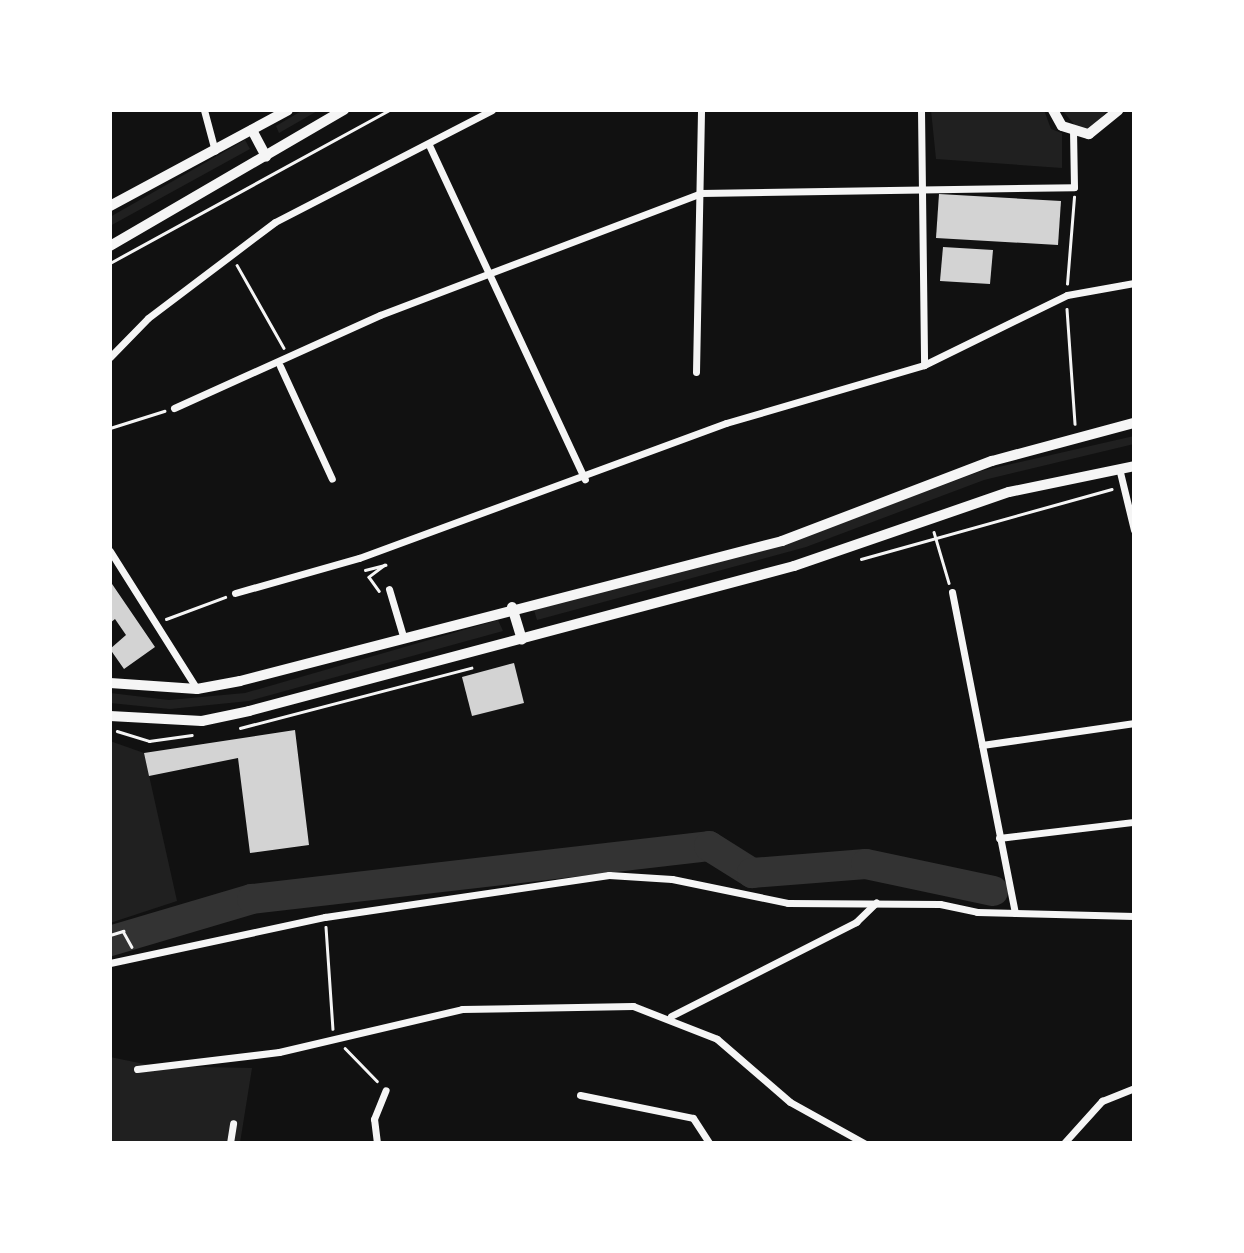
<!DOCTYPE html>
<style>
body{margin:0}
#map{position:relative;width:1244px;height:1253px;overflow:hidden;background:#111;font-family:Roboto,sans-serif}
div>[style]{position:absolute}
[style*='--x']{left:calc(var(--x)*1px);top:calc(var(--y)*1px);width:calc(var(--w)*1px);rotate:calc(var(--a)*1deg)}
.green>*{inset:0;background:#202020}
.river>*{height:30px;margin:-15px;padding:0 15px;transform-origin:15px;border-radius:15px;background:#333}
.building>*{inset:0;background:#d3d3d3}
.path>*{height:2.5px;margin:-1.25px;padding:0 1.25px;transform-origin:1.25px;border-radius:1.25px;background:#f5f5f5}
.minor>*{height:7px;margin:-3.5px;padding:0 3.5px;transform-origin:3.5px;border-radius:3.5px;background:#f5f5f5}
.tertiary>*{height:10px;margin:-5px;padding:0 5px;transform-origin:5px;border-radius:5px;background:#f5f5f5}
.secondary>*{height:10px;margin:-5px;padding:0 5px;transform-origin:5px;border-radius:5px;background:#f5f5f5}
span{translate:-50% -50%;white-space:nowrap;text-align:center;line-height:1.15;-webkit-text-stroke:5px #fff;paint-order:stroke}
.frame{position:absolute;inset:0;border:112px solid #fff;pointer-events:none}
</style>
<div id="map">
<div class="green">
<i style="clip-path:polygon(303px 110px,319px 110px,279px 133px,276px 126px)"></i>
<i style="clip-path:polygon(931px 110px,1044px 110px,1051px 129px,1062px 133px,1062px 168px,936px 159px)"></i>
<i style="clip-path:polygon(1062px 110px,1107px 110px,1094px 129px,1078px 129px)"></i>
<i style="clip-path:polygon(245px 140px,250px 149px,110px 226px,110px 217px)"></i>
<i style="clip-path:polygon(1134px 436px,1134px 444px,984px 480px,806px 547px,537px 620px,534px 610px,803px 537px,981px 471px)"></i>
<i style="clip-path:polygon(498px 620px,503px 631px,249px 701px,170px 709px,110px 703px,110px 693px,169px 700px,245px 693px)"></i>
<i style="clip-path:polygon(110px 741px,144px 753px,177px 901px,110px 923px)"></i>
<i style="clip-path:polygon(110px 1057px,154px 1066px,252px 1068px,240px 1143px,110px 1143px)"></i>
</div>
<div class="river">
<i style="--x:110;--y:941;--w:148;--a:-16.5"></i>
<i style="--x:252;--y:899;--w:460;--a:-6.6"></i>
<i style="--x:709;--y:846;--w:51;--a:32.1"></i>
<i style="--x:752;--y:873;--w:114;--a:-4.5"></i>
<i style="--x:866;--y:864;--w:130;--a:12"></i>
</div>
<div class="building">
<i style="clip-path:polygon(939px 194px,1061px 201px,1058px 245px,936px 238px)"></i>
<i style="clip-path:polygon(943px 247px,993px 250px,990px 284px,940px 281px)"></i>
<i style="clip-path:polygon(110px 581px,155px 647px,124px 669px,110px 649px,126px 635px,115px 619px,110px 623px)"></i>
<i style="clip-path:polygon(514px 663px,524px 703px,472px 716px,462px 677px)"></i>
<i style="clip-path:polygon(295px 730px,309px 845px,250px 853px,238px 758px,149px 776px,144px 753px)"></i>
</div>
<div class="path">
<i style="--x:110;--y:263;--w:319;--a:-28.7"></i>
<i style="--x:237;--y:265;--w:95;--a:60.5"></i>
<i style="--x:1067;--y:284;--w:87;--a:-85.4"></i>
<i style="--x:1067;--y:309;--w:115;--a:86"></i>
<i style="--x:110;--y:428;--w:57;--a:-17.5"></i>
<i style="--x:934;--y:532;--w:53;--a:73.6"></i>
<i style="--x:861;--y:559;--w:260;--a:-15.6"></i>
<i style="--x:365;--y:570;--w:21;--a:-14"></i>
<i style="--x:385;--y:565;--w:20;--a:143"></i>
<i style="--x:369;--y:577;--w:17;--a:54"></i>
<i style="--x:166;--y:619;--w:63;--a:-20.4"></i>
<i style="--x:240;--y:728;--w:239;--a:-14.6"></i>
<i style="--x:117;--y:731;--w:34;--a:17"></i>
<i style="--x:149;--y:741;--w:43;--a:-7.9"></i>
<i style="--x:326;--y:927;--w:102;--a:86.1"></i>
<i style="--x:110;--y:935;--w:14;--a:-17"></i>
<i style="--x:123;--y:931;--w:18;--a:61"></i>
<i style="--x:345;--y:1048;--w:46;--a:45.9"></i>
</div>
<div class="minor">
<i style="--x:204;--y:110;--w:42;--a:75"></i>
<i style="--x:921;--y:110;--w:255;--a:89.3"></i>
<i style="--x:429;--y:145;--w:369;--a:65"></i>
<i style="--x:110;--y:357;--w:54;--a:-45.7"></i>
<i style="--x:148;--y:318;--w:159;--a:-37.1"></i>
<i style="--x:275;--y:222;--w:244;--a:-27.3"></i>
<i style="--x:280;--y:366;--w:124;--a:65.3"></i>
<i style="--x:696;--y:372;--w:262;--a:-88.9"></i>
<i style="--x:174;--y:408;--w:226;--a:-24.3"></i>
<i style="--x:380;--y:315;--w:343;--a:-20.8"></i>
<i style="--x:701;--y:193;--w:373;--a:-0.9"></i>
<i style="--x:1074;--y:187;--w:55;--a:-91"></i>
<i style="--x:1119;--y:468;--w:64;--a:76.4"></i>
<i style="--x:110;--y:551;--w:163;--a:57.8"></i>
<i style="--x:389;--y:589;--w:49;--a:73.4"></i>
<i style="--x:952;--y:592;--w:327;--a:78.9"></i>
<i style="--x:235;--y:593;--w:129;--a:-15.8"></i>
<i style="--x:359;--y:558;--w:391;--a:-20.2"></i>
<i style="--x:726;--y:423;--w:206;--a:-16.3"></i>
<i style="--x:924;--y:365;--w:159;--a:-26.1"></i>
<i style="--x:1067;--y:295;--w:68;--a:-10.2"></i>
<i style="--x:982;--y:745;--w:154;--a:-8.2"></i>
<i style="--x:999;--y:838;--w:136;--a:-6.8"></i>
<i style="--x:110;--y:963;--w:220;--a:-12.1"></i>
<i style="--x:325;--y:917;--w:287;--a:-8.4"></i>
<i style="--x:609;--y:875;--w:63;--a:3.6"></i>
<i style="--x:672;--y:879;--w:118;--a:11.7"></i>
<i style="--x:788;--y:903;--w:152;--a:0.4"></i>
<i style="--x:940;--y:904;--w:38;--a:12"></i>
<i style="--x:977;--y:912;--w:157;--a:1.5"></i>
<i style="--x:671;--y:1016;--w:208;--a:-26.9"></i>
<i style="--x:856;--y:922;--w:28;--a:-44"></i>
<i style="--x:137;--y:1069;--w:143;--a:-6.8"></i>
<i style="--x:279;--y:1052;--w:188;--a:-13.2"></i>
<i style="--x:462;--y:1009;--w:171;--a:-1"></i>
<i style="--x:633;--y:1006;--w:90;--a:21.4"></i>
<i style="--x:717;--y:1039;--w:96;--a:40.8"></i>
<i style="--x:790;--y:1102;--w:85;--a:29"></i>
<i style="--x:580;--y:1095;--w:115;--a:11.5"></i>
<i style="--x:693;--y:1118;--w:30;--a:57"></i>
<i style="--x:230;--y:1143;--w:20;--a:-81"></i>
<i style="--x:377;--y:1143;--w:24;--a:-97"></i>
<i style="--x:374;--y:1119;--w:31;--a:-68"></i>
<i style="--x:1064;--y:1143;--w:57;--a:-47.9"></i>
<i style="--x:1102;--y:1101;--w:35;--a:-22"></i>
</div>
<div class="tertiary">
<i style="--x:1053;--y:110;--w:18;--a:61"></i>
<i style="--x:1062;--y:126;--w:28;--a:17"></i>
<i style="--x:1089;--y:134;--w:38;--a:-39"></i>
</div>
<div class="secondary">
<i style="--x:252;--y:130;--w:30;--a:62"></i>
<i style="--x:110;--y:206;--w:202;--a:-28.3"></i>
<i style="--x:110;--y:246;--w:271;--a:-30.2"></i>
<i style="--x:512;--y:607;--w:34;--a:73"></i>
<i style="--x:110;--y:683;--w:87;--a:3.9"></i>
<i style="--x:197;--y:689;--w:44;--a:-10.5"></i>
<i style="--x:240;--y:681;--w:560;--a:-14.48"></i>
<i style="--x:782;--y:541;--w:225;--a:-20.9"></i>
<i style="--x:992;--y:461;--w:147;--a:-15"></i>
<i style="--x:110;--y:716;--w:92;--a:3.1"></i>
<i style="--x:202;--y:721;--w:48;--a:-12"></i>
<i style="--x:249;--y:711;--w:564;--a:-14.9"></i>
<i style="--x:794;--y:566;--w:227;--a:-19"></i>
<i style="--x:1009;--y:492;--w:128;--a:-11.7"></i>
</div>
<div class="frame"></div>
</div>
